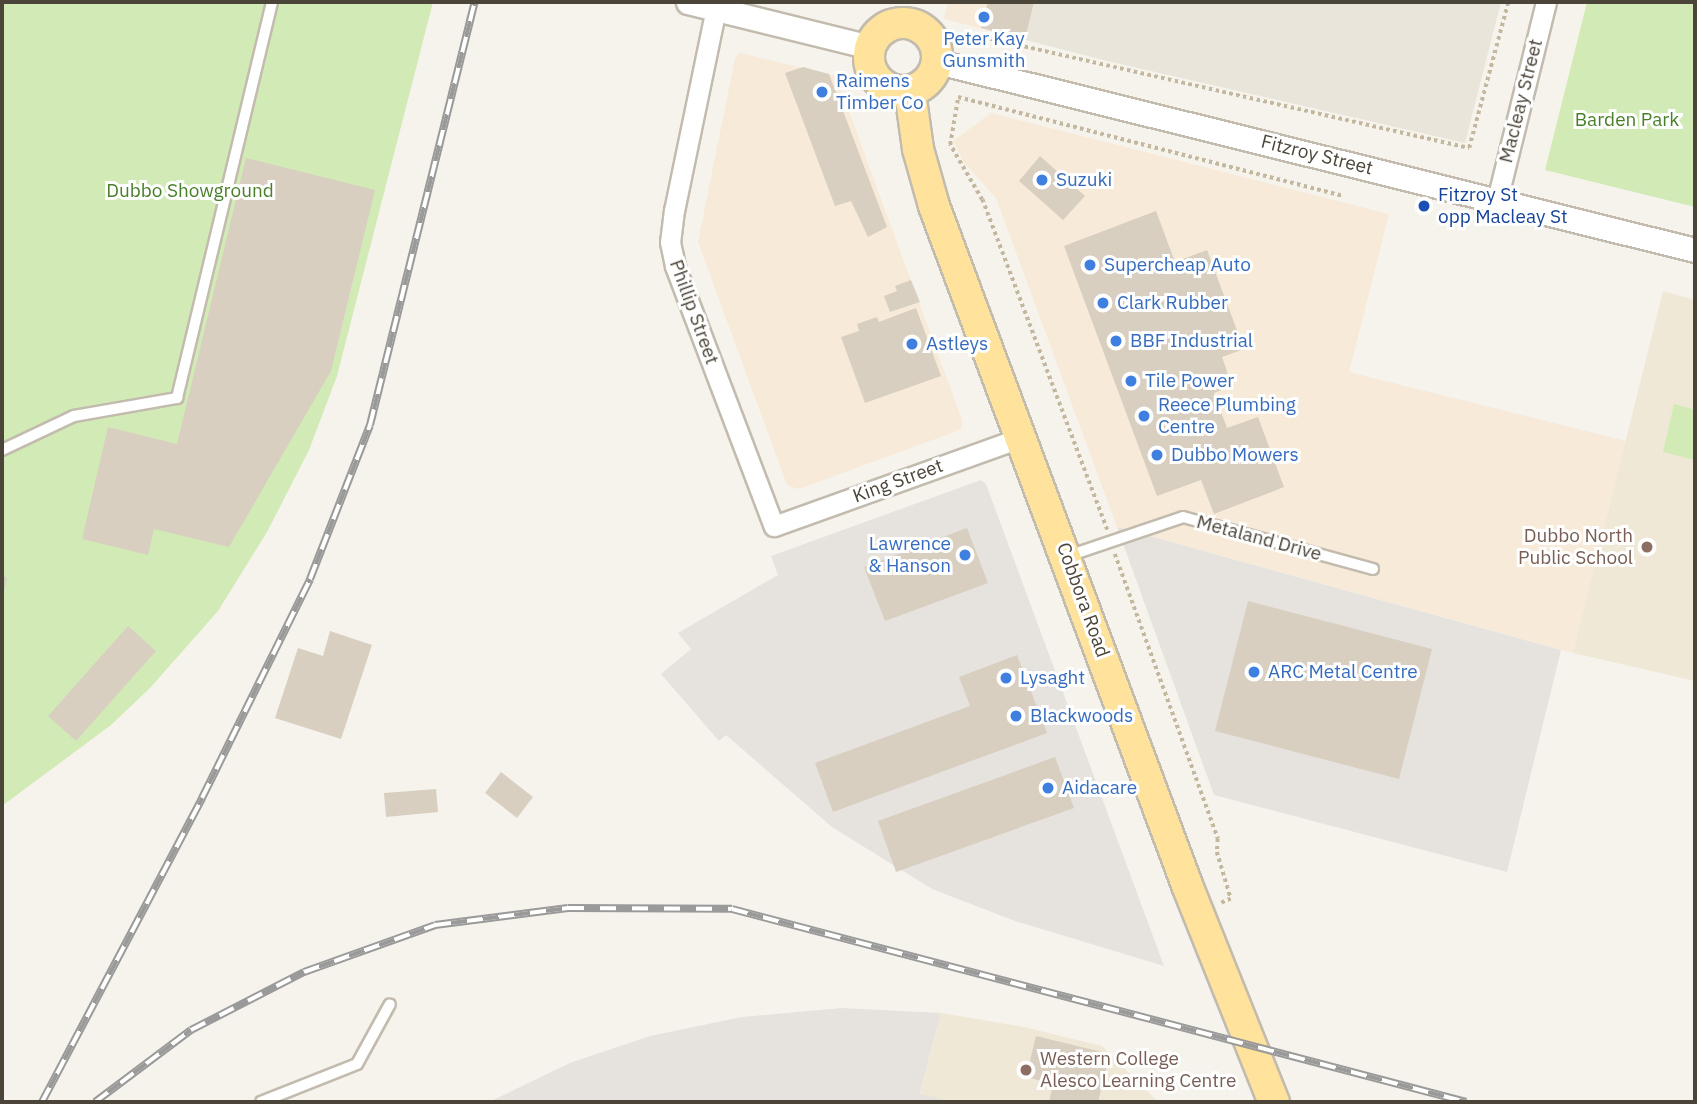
<!DOCTYPE html>
<style>
body{margin:0}
#map{position:relative;width:1697px;height:1104px;overflow:hidden;background:#f6f3ec;font-family:"IBM Plex Sans",sans-serif}
div>[style]{position:absolute}
[style*='--x']{left:calc(var(--x)*1px);top:calc(var(--y)*1px);width:calc(var(--w)*1px);rotate:calc(var(--a)*1deg)}
.residential>*{inset:0;background:#eae5da}
.commercial>*{inset:0;background:#f7ead8}
.industrial>*{inset:0;background:#e6e2dd}
.education>*{inset:0;background:#efe8d6}
.green>*{inset:0;background:#d2eab5}
.building>*{inset:0;background:#d8cfc1}
.path>*{height:3.5px;margin-top:-1.75px;transform-origin:0;background:repeating-linear-gradient(90deg,#c4b79f 0 3.5px,transparent 0 7px)}
.roads{filter:drop-shadow(2px 0 #c2bbae) drop-shadow(-2px 0 #c2bbae) drop-shadow(0 2px #c2bbae) drop-shadow(0 -2px #c2bbae)}
.service>*{height:10px;margin:-5px;padding:0 5px;transform-origin:5px;border-radius:5px;background:#fff}
.minor>*{height:19px;margin:-9.5px;padding:0 9.5px;transform-origin:9.5px;border-radius:9.5px;background:#fff}
.tertiary>*{height:23px;margin:-11.5px;padding:0 11.5px;transform-origin:11.5px;border-radius:11.5px;background:#fff}
.primary>*{height:30px;margin:-15px;padding:0 15px;transform-origin:15px;border-radius:15px;background:#ffe39c}
.primary>.ring{margin:-15px;padding:0;box-sizing:content-box;background:none;border:30px solid #ffe39c;border-radius:50%}
.rail>*{height:8px;margin-top:-4px;transform-origin:0;background:repeating-linear-gradient(90deg,#fff 0 16px,#9a9a9a 0 32px);box-sizing:border-box;border-block:2px solid #9a9a9a}
.dots>*{width:19px;height:19px;translate:-50% -50%;box-sizing:border-box;border:4px solid #fff;border-radius:50%}
span{translate:-50% -50%;white-space:nowrap;text-align:center;line-height:1.15;-webkit-text-stroke:6px #fff;paint-order:stroke}
.shop-label{font-size:19px;color:#366cbe}
.left{translate:0 -50%;text-align:left}
.right{translate:-100% -50%;text-align:right}
.street-label{font-size:19px;color:#4b4439}
.park-label{font-size:19px;color:#4a7f2a}
.transit-label{font-size:19px;color:#164399}
.education-label{font-size:19px;color:#785e54}
.frame{position:absolute;inset:0;border:4px solid #4b4439;pointer-events:none}
</style>
<div id="map">
<div class="residential">
<i style="clip-path:polygon(1031px 2px,1501px 2px,1465px 143px,1103px 60px,1022px 39px)"></i>
</div>
<div class="commercial">
<i style="clip-path:polygon(948px 2px,1031px 2px,1022px 39px,944px 19px)"></i>
<i style="clip-path:polygon(740px 53px,836px 76px,962px 420px,962px 427px,957px 431px,799px 489px,787px 485px,698px 242px,735px 58px)"></i>
<i style="clip-path:polygon(991px 113px,1389px 214px,1349px 372px,1626px 441px,1573px 653px,1117px 527px,996px 198px,965px 164px,953px 141px)"></i>
</div>
<div class="industrial">
<i style="clip-path:polygon(981px 480px,986px 484px,1164px 966px,1015px 921px,932px 889px,832px 827px,726px 735px,719px 741px,661px 674px,691px 649px,678px 633px,778px 575px,771px 556px)"></i>
<i style="clip-path:polygon(1117px 527px,1561px 650px,1507px 872px,1214px 795px)"></i>
<i style="clip-path:polygon(842px 1008px,941px 1013px,920px 1093px,955px 1102px,489px 1102px,570px 1063px,650px 1036px,742px 1017px)"></i>
</div>
<div class="education">
<i style="clip-path:polygon(1663px 291px,1695px 300px,1695px 681px,1573px 653px)"></i>
<i style="clip-path:polygon(941px 1013px,1024px 1027px,1102px 1046px,1158px 1102px,955px 1102px,920px 1094px)"></i>
</div>
<div class="green">
<i style="clip-path:polygon(2px 2px,433px 2px,337px 376px,309px 450px,267px 532px,218px 611px,150px 688px,111px 725px,2px 806px)"></i>
<i style="clip-path:polygon(1587px 2px,1695px 2px,1695px 207px,1545px 170px)"></i>
<i style="clip-path:polygon(1674px 404px,1695px 410px,1695px 460px,1663px 452px)"></i>
</div>
<div class="building">
<i style="clip-path:polygon(988px 2px,1034px 2px,1025px 39px,981px 28px)"></i>
<i style="clip-path:polygon(803px 67px,829px 74px,887px 227px,868px 237px,851px 201px,835px 206px,785px 73px)"></i>
<i style="clip-path:polygon(1040px 156px,1085px 196px,1063px 220px,1019px 181px)"></i>
<i style="clip-path:polygon(246px 158px,375px 190px,331px 371px,229px 547px,154px 529px,148px 555px,82px 539px,108px 427px,177px 444px)"></i>
<i style="clip-path:polygon(1156px 211px,1175px 262px,1207px 250px,1244px 349px,1222px 357px,1232px 386px,1214px 393px,1227px 428px,1258px 417px,1284px 487px,1214px 514px,1201px 480px,1157px 496px,1064px 246px)"></i>
<i style="clip-path:polygon(911px 280px,920px 302px,890px 312px,884px 296px,897px 291px,895px 286px)"></i>
<i style="clip-path:polygon(916px 308px,941px 376px,865px 403px,841px 337px,859px 331px,857px 324px,877px 317px,879px 322px)"></i>
<i style="clip-path:polygon(967px 528px,988px 583px,885px 621px,864px 567px)"></i>
<i style="clip-path:polygon(2px 576px,7px 577px,3px 596px,2px 596px)"></i>
<i style="clip-path:polygon(1248px 601px,1432px 649px,1399px 779px,1215px 731px)"></i>
<i style="clip-path:polygon(128px 626px,156px 651px,76px 741px,48px 716px)"></i>
<i style="clip-path:polygon(330px 631px,372px 645px,341px 739px,275px 718px,298px 648px,323px 656px)"></i>
<i style="clip-path:polygon(1017px 655px,1047px 733px,833px 812px,815px 763px,970px 706px,959px 677px)"></i>
<i style="clip-path:polygon(1055px 757px,1074px 808px,896px 872px,878px 821px)"></i>
<i style="clip-path:polygon(501px 772px,533px 797px,517px 818px,485px 793px)"></i>
<i style="clip-path:polygon(436px 789px,438px 812px,386px 817px,384px 793px)"></i>
<i style="clip-path:polygon(1036px 1036px,1110px 1054px,1098px 1102px,1049px 1102px,1053px 1084px,1026px 1077px)"></i>
</div>
<div class="path">
<i style="--x:970;--y:34;--w:512;--a:12.87"></i>
<i style="--x:1469;--y:148;--w:151;--a:-75"></i>
<i style="--x:1107;--y:530;--w:353;--a:-110.7"></i>
<i style="--x:982;--y:200;--w:64;--a:-120.2"></i>
<i style="--x:950;--y:145;--w:49;--a:-80.5"></i>
<i style="--x:958;--y:97;--w:398;--a:14.4"></i>
<i style="--x:1115;--y:554;--w:303;--a:70.1"></i>
<i style="--x:1218;--y:839;--w:13;--a:94"></i>
<i style="--x:1217;--y:852;--w:49;--a:73.4"></i>
<i style="--x:1231;--y:899;--w:13;--a:157"></i>
</div>
<div class="roads">
<div class="service">
<i style="--x:2;--y:450;--w:80;--a:-25.3"></i>
<i style="--x:74;--y:416;--w:105;--a:-9.9"></i>
<i style="--x:177;--y:398;--w:407;--a:-76.5"></i>
<i style="--x:1068;--y:556;--w:121;--a:-18.7"></i>
<i style="--x:1183;--y:517;--w:197;--a:15.3"></i>
<i style="--x:261;--y:1102;--w:103;--a:-21.6"></i>
<i style="--x:357;--y:1064;--w:68;--a:-61.2"></i>
</div>
<div class="minor">
<i style="--x:716;--y:8;--w:206;--a:101.7"></i>
<i style="--x:674;--y:210;--w:32;--a:97"></i>
<i style="--x:670;--y:242;--w:25;--a:78"></i>
<i style="--x:675;--y:266;--w:278;--a:69.2"></i>
<i style="--x:774;--y:526;--w:263;--a:-19.7"></i>
<i style="--x:1497;--y:200;--w:204;--a:-76.1"></i>
</div>
<div class="tertiary">
<i style="--x:688;--y:2;--w:187;--a:13.9"></i>
<i style="--x:938;--y:62;--w:780;--a:13.95"></i>
</div>
<div class="primary">
<i class="ring" style="left:869px;top:23px;width:38px;height:38px"></i>
<i style="--x:910;--y:92;--w:58;--a:82"></i>
<i style="--x:918;--y:149;--w:59;--a:74.3"></i>
<i style="--x:934;--y:206;--w:725;--a:69.56"></i>
<i style="--x:1187;--y:885;--w:234;--a:68.2"></i>
</div>
</div>
<div class="rail">
<i style="--x:42;--y:1102;--w:344;--a:-62.2"></i>
<i style="--x:202;--y:798;--w:244;--a:-63.7"></i>
<i style="--x:310;--y:579;--w:165;--a:-68.7"></i>
<i style="--x:370;--y:425;--w:436;--a:-76.1"></i>
<i style="--x:95;--y:1102;--w:120;--a:-36.9"></i>
<i style="--x:191;--y:1030;--w:127;--a:-27.2"></i>
<i style="--x:304;--y:972;--w:139;--a:-19.7"></i>
<i style="--x:435;--y:925;--w:134;--a:-7.3"></i>
<i style="--x:568;--y:908;--w:164;--a:0.3"></i>
<i style="--x:732;--y:909;--w:759;--a:14.73"></i>
</div>
<div class="dots">
<i style="left:984px;top:17px;background:#3f7fe0"></i>
<i style="left:822px;top:92px;background:#3f7fe0"></i>
<i style="left:1042px;top:180px;background:#3f7fe0"></i>
<i style="left:1424px;top:206px;background:#1a4fb4"></i>
<i style="left:1090px;top:265px;background:#3f7fe0"></i>
<i style="left:1103px;top:303px;background:#3f7fe0"></i>
<i style="left:1116px;top:341px;background:#3f7fe0"></i>
<i style="left:912px;top:344px;background:#3f7fe0"></i>
<i style="left:1131px;top:381px;background:#3f7fe0"></i>
<i style="left:1144px;top:416px;background:#3f7fe0"></i>
<i style="left:1157px;top:455px;background:#3f7fe0"></i>
<i style="left:1647px;top:547px;background:#8d6e63"></i>
<i style="left:965px;top:555px;background:#3f7fe0"></i>
<i style="left:1254px;top:672px;background:#3f7fe0"></i>
<i style="left:1006px;top:678px;background:#3f7fe0"></i>
<i style="left:1016px;top:716px;background:#3f7fe0"></i>
<i style="left:1048px;top:788px;background:#3f7fe0"></i>
<i style="left:1026px;top:1070px;background:#8d6e63"></i>
</div>
<div class="shop-label">
<span style="left:984px;top:50px">Peter Kay<br>Gunsmith</span>
<span class="left" style="left:836px;top:92px">Raimens<br>Timber Co</span>
<span class="left" style="left:1056px;top:180px">Suzuki</span>
<span class="left" style="left:1104px;top:265px">Supercheap Auto</span>
<span class="left" style="left:1117px;top:303px">Clark Rubber</span>
<span class="left" style="left:1130px;top:341px">BBF Industrial</span>
<span class="left" style="left:926px;top:344px">Astleys</span>
<span class="left" style="left:1145px;top:381px">Tile Power</span>
<span class="left" style="left:1158px;top:416px">Reece Plumbing<br>Centre</span>
<span class="left" style="left:1171px;top:455px">Dubbo Mowers</span>
<span class="right" style="left:951px;top:555px">Lawrence<br>&amp; Hanson</span>
<span class="left" style="left:1268px;top:672px">ARC Metal Centre</span>
<span class="left" style="left:1020px;top:678px">Lysaght</span>
<span class="left" style="left:1030px;top:716px">Blackwoods</span>
<span class="left" style="left:1062px;top:788px">Aidacare</span>
</div>
<div class="street-label">
<span style="left:1521px;top:101px;rotate:-76deg">Macleay Street</span>
<span style="left:1317px;top:155px;rotate:14deg">Fitzroy Street</span>
<span style="left:694px;top:312px;rotate:70deg">Phillip Street</span>
<span style="left:898px;top:481px;rotate:-20deg">King Street</span>
<span style="left:1259px;top:538px;rotate:15deg">Metaland Drive</span>
<span style="left:1083px;top:600px;rotate:70deg">Cobbora Road</span>
</div>
<div class="park-label">
<span style="left:1627px;top:120px">Barden Park</span>
<span style="left:190px;top:191px">Dubbo Showground</span>
</div>
<div class="transit-label">
<span class="left" style="left:1438px;top:206px">Fitzroy St<br>opp Macleay St</span>
</div>
<div class="education-label">
<span class="right" style="left:1633px;top:547px">Dubbo North<br>Public School</span>
<span class="left" style="left:1040px;top:1070px">Western College<br>Alesco Learning Centre</span>
</div>
<div class="frame"></div>
</div>
